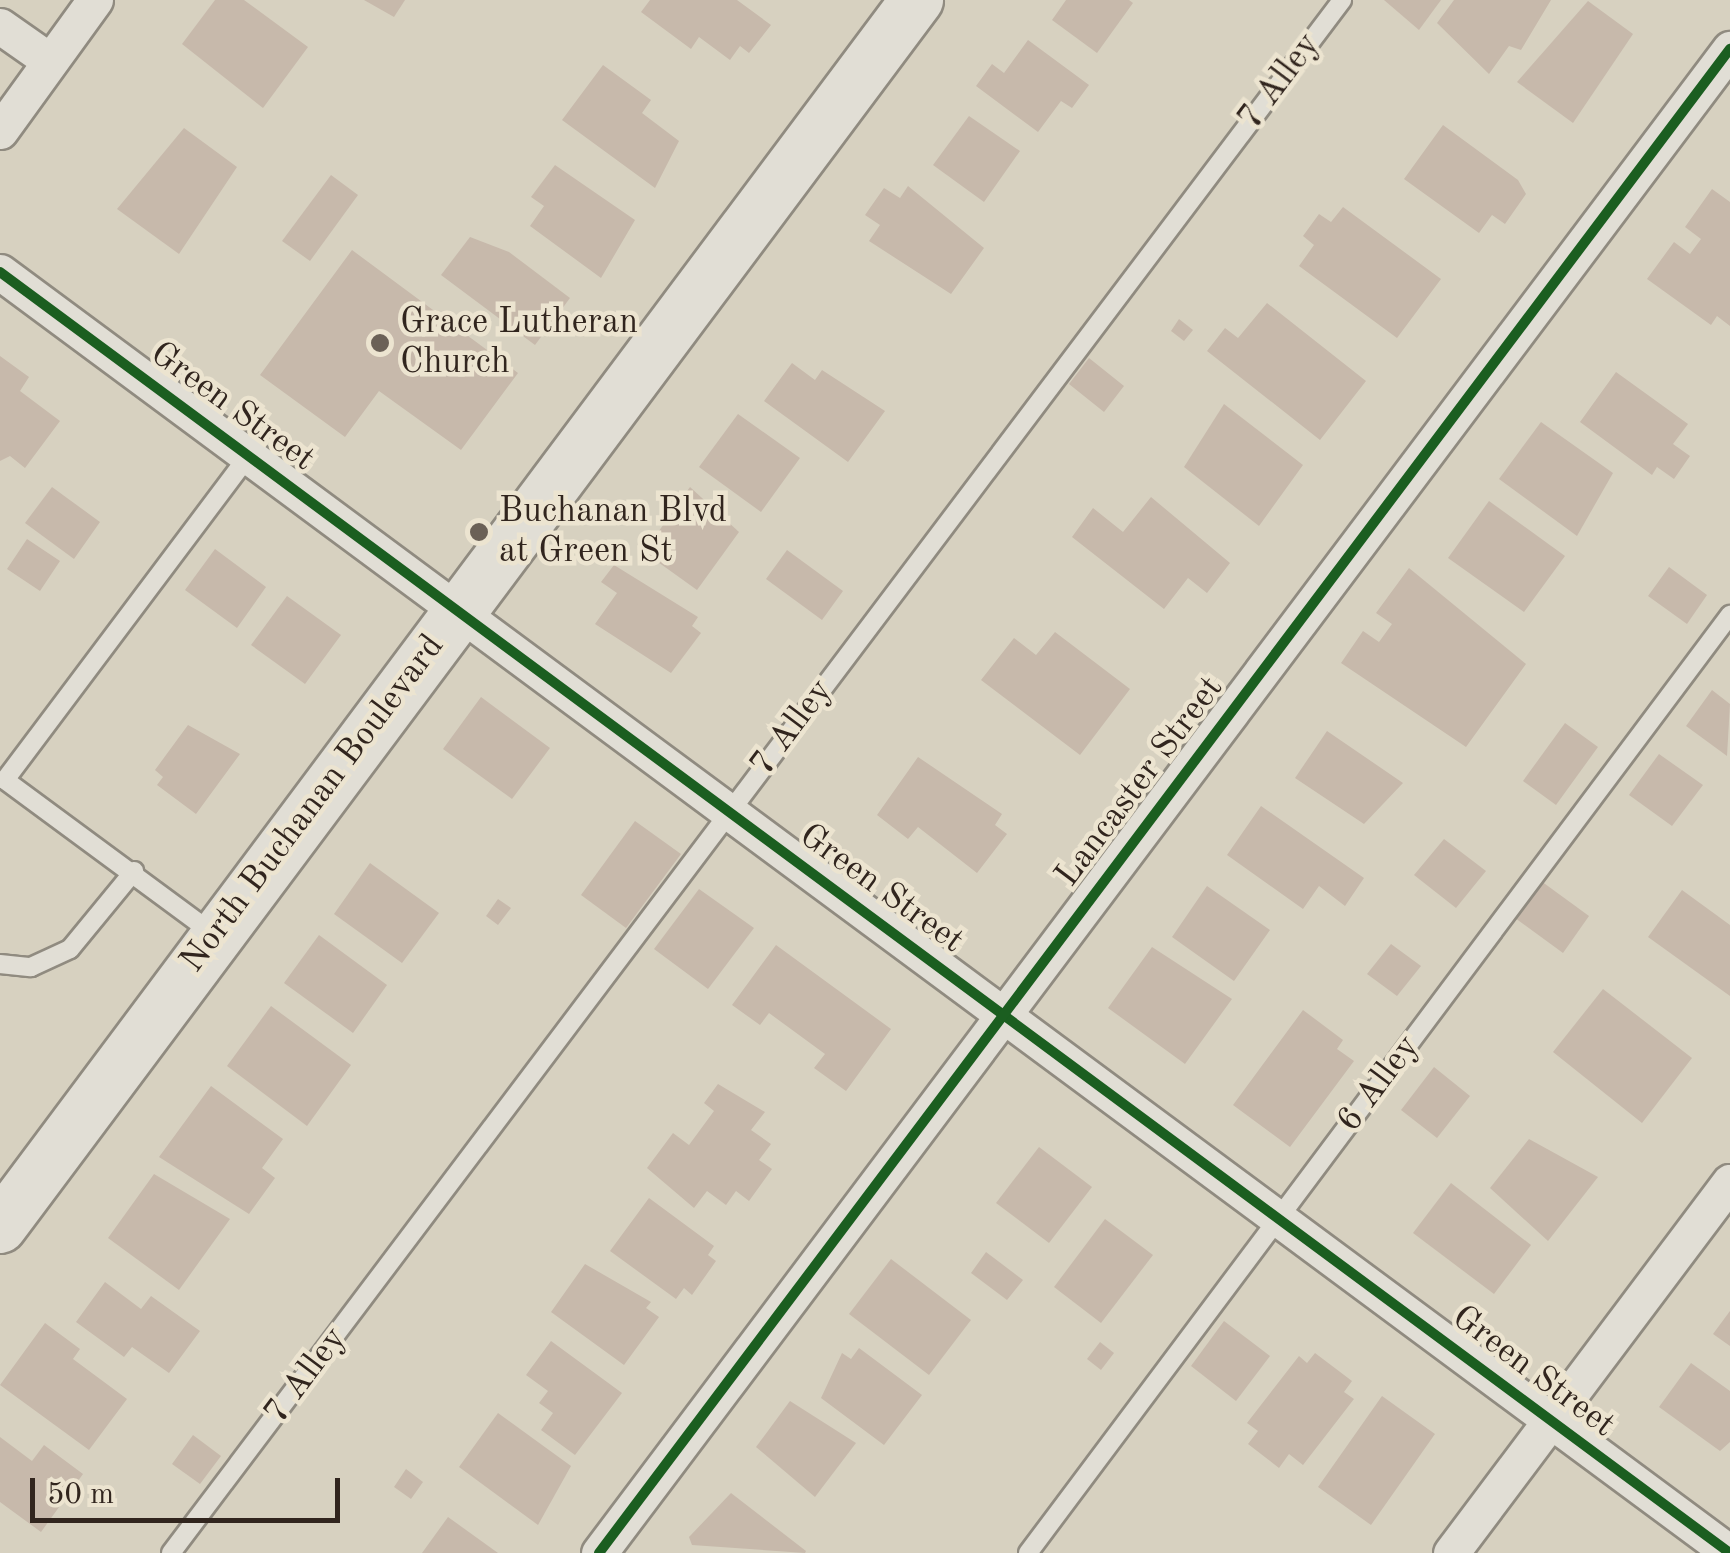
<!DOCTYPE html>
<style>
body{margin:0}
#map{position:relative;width:1730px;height:1553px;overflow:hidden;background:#d7d1c0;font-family:"Old Standard TT",serif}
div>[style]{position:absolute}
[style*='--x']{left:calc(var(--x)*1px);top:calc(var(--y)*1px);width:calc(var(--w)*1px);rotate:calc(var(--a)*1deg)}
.building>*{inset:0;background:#c7b9ab}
.roads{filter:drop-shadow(2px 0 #908b80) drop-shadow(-2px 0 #908b80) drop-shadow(0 2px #908b80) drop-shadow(0 -2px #908b80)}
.lane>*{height:18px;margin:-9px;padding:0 9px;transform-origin:9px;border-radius:9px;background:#e1ded5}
.street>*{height:35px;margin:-17.5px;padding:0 17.5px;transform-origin:17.5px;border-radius:17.5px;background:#e1ded5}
.secondary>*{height:52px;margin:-26px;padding:0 26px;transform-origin:26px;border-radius:26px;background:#e1ded5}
.cycleway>*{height:10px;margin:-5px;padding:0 5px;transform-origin:5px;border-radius:5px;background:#1b5e20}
.dots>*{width:28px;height:28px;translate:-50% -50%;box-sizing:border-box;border:5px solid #ece4d0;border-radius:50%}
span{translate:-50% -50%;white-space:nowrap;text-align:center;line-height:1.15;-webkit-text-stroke:9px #ece4d0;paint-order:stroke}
.street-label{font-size:35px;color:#31251e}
.poi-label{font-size:35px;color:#31251e}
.left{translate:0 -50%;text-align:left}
.scale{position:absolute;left:30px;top:1478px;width:310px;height:45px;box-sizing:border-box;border:5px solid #31251e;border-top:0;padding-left:12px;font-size:30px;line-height:35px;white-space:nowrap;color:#31251e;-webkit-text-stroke:8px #ece4d0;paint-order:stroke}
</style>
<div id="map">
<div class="building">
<i style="clip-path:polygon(215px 0,244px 0,308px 47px,263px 108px,182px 44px)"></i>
<i style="clip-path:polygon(364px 0,405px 0,394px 17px)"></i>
<i style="clip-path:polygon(650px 0,737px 0,771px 25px,749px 53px,740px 46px,730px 60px,699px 37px,691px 49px,641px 12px)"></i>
<i style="clip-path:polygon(1066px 0,1129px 0,1133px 3px,1097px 53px,1052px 20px)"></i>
<i style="clip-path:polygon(1384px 0,1441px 0,1419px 30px)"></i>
<i style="clip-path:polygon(1454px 0,1551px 0,1521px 50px,1509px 46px,1489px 74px,1437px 23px)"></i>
<i style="clip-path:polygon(1588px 1px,1633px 34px,1573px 123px,1517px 82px)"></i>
<i style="clip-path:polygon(1028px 40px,1089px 85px,1072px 108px,1061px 101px,1038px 132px,976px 86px,992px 64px,1004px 73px)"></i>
<i style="clip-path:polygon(603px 65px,651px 100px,642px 113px,679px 141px,655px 188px,562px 120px)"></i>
<i style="clip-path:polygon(969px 116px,1020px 151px,984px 202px,933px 165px)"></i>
<i style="clip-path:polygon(1443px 125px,1518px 180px,1526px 194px,1505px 224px,1492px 215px,1479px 233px,1404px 179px)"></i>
<i style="clip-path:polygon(184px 128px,237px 167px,179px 254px,117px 209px)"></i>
<i style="clip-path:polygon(555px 165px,635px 220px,601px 278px,530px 226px,544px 206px,531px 197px)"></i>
<i style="clip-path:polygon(331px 175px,358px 195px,310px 261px,282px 241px)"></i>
<i style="clip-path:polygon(908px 186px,984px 248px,951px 294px,869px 241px,880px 225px,865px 215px,884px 188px,900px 198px)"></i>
<i style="clip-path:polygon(1712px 189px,1730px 202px,1730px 326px,1717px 316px,1711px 325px,1647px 279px,1674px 242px,1690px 254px,1701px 239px,1685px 227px)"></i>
<i style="clip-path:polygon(1343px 207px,1441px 279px,1397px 338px,1299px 266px,1314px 245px,1303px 236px,1319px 214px,1331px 222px)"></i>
<i style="clip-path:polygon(470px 237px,509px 252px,570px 298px,535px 345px,441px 275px)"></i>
<i style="clip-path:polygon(352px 250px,518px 373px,461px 450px,379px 391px,345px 437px,260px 375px)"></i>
<i style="clip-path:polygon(1267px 303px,1366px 381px,1320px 440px,1207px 351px,1225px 328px,1238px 338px)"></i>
<i style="clip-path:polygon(1179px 319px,1193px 330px,1184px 341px,1171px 331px)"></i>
<i style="clip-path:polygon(0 356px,29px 377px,20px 391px,60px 421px,25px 468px,10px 456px,0 461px)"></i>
<i style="clip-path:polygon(1089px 358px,1124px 386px,1104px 412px,1069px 384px)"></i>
<i style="clip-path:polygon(792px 363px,815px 380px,822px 370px,885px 411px,848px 462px,764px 401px)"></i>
<i style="clip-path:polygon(1616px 372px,1688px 424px,1673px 444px,1690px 456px,1674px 479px,1657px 467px,1652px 475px,1580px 422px)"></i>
<i style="clip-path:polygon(1224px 404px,1303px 465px,1259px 526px,1184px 467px)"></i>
<i style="clip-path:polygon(738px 414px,800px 458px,761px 512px,699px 467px)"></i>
<i style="clip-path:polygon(1541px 422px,1613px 473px,1577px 536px,1499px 479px)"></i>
<i style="clip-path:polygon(52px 487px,100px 522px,74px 559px,25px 523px)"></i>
<i style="clip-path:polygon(690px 487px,739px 532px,697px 590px,644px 552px)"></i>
<i style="clip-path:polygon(1151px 497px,1230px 563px,1207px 593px,1188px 578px,1164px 609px,1072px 537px,1093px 508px,1123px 532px)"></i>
<i style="clip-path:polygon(1489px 501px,1565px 556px,1524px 612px,1448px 558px)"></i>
<i style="clip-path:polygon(27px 539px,60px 561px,40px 591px,7px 569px)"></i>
<i style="clip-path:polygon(215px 549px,266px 587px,237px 628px,185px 590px)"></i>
<i style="clip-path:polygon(787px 550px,843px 591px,822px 620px,766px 579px)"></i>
<i style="clip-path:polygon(614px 565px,698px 617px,692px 626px,701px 633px,671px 673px,595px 624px,617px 593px,601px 582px)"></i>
<i style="clip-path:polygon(1669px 567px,1707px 595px,1687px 624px,1648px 596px)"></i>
<i style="clip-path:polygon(1409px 568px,1526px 664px,1466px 747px,1341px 663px,1363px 631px,1379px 642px,1392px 624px,1376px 613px)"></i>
<i style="clip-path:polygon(287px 596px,341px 635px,305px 684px,251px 645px)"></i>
<i style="clip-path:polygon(1055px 632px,1130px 689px,1080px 755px,981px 680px,1014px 638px,1036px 655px)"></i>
<i style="clip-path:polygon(1712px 690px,1730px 704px,1727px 756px,1686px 726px)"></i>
<i style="clip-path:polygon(481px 697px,550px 748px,512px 799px,443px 749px)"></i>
<i style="clip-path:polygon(1565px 723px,1598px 747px,1556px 805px,1523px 781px)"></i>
<i style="clip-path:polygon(188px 725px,240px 754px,196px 814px,157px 785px,163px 777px,155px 770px)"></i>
<i style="clip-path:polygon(1327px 731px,1403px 783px,1364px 824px,1295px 778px)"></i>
<i style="clip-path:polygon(1659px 754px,1703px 785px,1672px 826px,1629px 795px)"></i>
<i style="clip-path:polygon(918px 757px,1002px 814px,995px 825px,1007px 834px,977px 873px,918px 827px,908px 839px,877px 815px)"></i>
<i style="clip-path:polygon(1261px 806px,1364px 878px,1345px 906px,1319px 886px,1303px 909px,1227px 855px)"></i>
<i style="clip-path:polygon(635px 821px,681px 854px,626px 928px,581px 895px)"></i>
<i style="clip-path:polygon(1444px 839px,1486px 871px,1456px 908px,1414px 875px)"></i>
<i style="clip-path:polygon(370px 863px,439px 913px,402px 963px,334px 914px)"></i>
<i style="clip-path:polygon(1541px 881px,1589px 916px,1563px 953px,1515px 918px)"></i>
<i style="clip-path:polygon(1207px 886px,1270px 930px,1234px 981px,1172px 937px)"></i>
<i style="clip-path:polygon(699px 889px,754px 928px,708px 989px,654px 949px)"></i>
<i style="clip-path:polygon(1682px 890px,1730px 925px,1730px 996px,1648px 937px)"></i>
<i style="clip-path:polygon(498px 899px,511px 908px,498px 925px,486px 916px)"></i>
<i style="clip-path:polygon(319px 935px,387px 985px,353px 1033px,284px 983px)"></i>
<i style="clip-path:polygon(1391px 944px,1421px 966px,1397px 996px,1367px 974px)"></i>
<i style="clip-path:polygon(776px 945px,891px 1029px,846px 1091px,814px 1068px,825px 1054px,769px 1013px,760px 1025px,732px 1005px)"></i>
<i style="clip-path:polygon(1152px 947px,1232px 999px,1185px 1064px,1108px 1008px)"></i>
<i style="clip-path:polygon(1603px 989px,1692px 1058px,1642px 1123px,1553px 1052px)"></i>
<i style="clip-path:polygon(271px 1006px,351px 1065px,307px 1126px,227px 1066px)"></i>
<i style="clip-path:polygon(1303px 1010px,1343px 1040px,1337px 1049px,1354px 1061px,1290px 1147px,1233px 1105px)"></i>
<i style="clip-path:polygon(1434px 1067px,1470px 1096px,1437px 1138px,1401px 1110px)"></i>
<i style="clip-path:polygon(718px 1084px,765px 1112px,751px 1130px,771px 1144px,759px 1160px,772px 1169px,749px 1201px,736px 1191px,726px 1205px,707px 1191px,694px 1208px,647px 1168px,673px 1133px,689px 1145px,714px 1111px,704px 1103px)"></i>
<i style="clip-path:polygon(211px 1086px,283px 1139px,262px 1168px,275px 1178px,249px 1214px,159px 1157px)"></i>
<i style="clip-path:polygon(1529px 1139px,1598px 1177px,1548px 1241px,1490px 1188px)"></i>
<i style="clip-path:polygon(1039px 1147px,1092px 1187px,1049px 1243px,996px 1203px)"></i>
<i style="clip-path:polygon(154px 1174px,230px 1219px,179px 1290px,108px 1238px)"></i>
<i style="clip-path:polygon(1451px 1183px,1531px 1245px,1494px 1294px,1413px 1233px)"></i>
<i style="clip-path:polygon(649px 1198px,714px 1246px,708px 1255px,716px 1261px,692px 1295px,684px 1288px,676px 1299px,610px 1251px)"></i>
<i style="clip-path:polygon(1105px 1219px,1153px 1255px,1101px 1323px,1054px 1287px)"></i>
<i style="clip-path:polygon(986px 1252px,1023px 1280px,1007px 1300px,971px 1273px)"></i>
<i style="clip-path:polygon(891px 1259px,971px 1320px,929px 1375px,849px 1314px)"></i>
<i style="clip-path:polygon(585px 1264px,651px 1302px,646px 1308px,659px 1317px,624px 1365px,551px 1312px)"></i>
<i style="clip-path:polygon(105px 1282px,141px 1309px,151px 1296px,200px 1331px,169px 1373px,132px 1347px,124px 1357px,76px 1322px)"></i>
<i style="clip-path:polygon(1730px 1311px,1730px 1346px,1713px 1334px)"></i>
<i style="clip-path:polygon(1224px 1321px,1270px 1356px,1236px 1401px,1191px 1366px)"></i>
<i style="clip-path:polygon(45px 1323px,80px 1349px,73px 1359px,127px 1399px,89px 1450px,0 1385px)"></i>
<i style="clip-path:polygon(551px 1341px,622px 1393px,575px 1455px,541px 1430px,553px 1413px,539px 1403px,548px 1391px,526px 1375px)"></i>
<i style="clip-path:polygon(1100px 1342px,1114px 1353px,1101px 1370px,1087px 1359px)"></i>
<i style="clip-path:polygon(859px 1348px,922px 1395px,884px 1445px,821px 1398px,842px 1353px,851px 1359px)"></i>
<i style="clip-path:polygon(1315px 1353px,1352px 1381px,1344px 1392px,1354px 1399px,1303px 1465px,1289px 1454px,1279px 1468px,1248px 1444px,1258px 1431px,1247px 1423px,1299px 1356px,1307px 1363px)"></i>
<i style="clip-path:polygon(1691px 1363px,1730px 1391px,1730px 1442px,1720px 1451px,1659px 1407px)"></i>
<i style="clip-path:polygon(1382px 1396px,1435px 1434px,1371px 1525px,1318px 1487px)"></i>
<i style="clip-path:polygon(790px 1401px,856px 1443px,815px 1497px,756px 1447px)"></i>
<i style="clip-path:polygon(498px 1413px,571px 1466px,538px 1525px,459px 1467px)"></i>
<i style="clip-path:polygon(193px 1435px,221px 1456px,200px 1484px,172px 1464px)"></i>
<i style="clip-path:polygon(0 1437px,32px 1461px,44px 1445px,83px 1474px,41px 1532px,0 1502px)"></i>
<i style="clip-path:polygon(406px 1469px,423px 1482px,411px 1499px,394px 1487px)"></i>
<i style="clip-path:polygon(731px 1493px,806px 1551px,805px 1553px,692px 1545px,689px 1537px)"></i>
<i style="clip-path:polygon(448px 1517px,498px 1553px,422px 1553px)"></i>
</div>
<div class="roads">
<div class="lane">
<i style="--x:215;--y:935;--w:261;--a:-143.6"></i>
<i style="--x:5;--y:780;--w:408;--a:-53.1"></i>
<i style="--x:0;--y:964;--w:31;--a:6"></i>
<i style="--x:31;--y:967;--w:43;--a:-24.8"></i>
<i style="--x:70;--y:949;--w:101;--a:-50.6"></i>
<i style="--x:171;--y:1553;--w:1945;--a:-52.98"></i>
<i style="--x:1028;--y:1553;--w:1172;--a:-53.19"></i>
</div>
<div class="street">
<i style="--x:0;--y:26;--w:61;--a:35"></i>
<i style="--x:0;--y:131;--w:162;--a:-54.1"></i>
<i style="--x:0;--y:272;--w:2153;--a:36.52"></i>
<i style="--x:599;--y:1553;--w:1882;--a:-53.06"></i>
<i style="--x:1451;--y:1553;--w:464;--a:-53.1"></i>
</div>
<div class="secondary">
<i style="--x:0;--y:1227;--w:1532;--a:-53.23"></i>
</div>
</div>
<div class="cycleway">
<i style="--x:0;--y:272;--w:2153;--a:36.52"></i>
<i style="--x:599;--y:1553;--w:1882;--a:-53.06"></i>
</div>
<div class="dots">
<i style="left:380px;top:343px;background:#6b6157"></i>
<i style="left:479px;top:532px;background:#6b6157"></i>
</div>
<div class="street-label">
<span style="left:1280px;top:82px;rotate:-53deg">7 Alley</span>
<span style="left:232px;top:407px;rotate:36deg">Green Street</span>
<span style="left:792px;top:728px;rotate:-53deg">7 Alley</span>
<span style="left:1140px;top:782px;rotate:-53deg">Lancaster Street</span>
<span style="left:313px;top:804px;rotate:-53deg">North Buchanan Boulevard</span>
<span style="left:881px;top:889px;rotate:36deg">Green Street</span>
<span style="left:1379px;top:1084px;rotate:-53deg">6 Alley</span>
<span style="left:1533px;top:1372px;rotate:37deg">Green Street</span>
<span style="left:306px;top:1376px;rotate:-53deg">7 Alley</span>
</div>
<div class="poi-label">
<span class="left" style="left:400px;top:343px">Grace Lutheran<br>Church</span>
<span class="left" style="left:499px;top:532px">Buchanan Blvd<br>at Green St</span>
</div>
<div class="scale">50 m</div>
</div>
